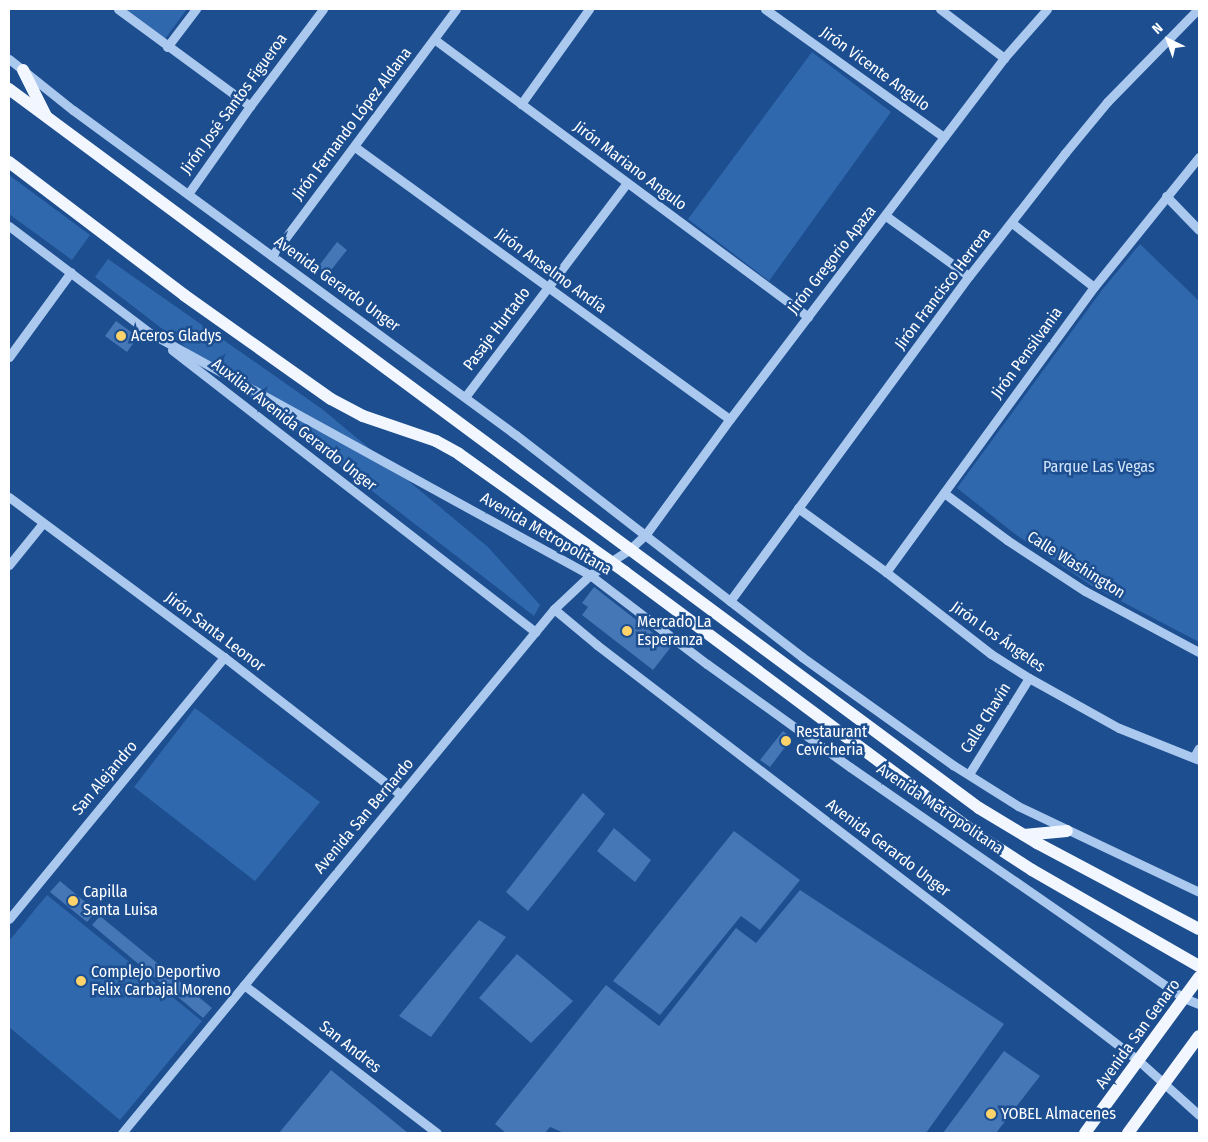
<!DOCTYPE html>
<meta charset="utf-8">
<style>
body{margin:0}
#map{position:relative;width:1208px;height:1142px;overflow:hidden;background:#1c4e90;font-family:"Fira Sans Condensed",sans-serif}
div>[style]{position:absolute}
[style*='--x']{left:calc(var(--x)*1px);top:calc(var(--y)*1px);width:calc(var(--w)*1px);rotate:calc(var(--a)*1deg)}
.green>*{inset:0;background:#3068ad}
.building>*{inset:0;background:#4577b7}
.minor>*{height:9px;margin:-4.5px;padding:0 4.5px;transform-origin:4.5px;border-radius:4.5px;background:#abc9ee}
.major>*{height:12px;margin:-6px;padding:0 6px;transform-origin:6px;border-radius:6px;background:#f2f7ff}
.dots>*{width:14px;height:14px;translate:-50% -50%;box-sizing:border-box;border:2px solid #1c4e90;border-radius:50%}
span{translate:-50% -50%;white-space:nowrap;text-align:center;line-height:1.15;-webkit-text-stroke:5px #1c4e90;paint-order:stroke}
.street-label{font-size:16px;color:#fff}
.poi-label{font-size:16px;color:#fff}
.left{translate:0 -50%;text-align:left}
.park-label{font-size:16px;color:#d1e4fa}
.frame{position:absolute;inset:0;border:10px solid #fff;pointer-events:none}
.north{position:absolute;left:1143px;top:15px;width:50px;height:50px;-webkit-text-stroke:4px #1c4e90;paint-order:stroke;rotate:318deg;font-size:14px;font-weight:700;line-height:20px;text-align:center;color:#fff}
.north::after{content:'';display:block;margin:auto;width:18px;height:22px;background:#fff;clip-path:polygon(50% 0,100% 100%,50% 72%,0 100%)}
</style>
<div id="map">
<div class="green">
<i style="clip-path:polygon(125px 9px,187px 9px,165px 39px)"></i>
<i style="clip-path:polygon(812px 52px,891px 112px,769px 281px,688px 219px)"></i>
<i style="clip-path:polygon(9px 175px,90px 235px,72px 260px,9px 214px)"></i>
<i style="clip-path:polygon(1140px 244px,1199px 301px,1199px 642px,1092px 586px,1015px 534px,957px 488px,1102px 290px)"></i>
<i style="clip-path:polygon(108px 259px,322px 409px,488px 547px,540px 605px,534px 616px,95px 277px)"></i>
<i style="clip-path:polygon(195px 708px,320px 802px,255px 881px,134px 787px)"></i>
<i style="clip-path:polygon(47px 895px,202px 1021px,120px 1120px,9px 1027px,9px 941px)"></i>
</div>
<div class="building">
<i style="clip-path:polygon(337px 242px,347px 250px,328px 274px,318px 267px)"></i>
<i style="clip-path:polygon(116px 321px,138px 337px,127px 352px,105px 336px)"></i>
<i style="clip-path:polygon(594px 587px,671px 647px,653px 670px,582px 615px,588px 607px,582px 603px)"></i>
<i style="clip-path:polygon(783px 731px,792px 738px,770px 767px,760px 760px)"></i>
<i style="clip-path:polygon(583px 793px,605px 814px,528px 911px,506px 892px)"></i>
<i style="clip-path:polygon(614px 828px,651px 860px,635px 882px,597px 851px)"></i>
<i style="clip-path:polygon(734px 831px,800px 880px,760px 930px,741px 916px,660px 1015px,613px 981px)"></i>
<i style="clip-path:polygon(60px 881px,96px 911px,87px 922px,50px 892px)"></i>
<i style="clip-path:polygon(800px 890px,1004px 1024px,926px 1133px,564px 1133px,550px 1127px,545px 1133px,506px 1133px,495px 1124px,606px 985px,659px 1026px,736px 928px,756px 943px)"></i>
<i style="clip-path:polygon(100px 916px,212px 1008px,203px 1018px,92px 925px)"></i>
<i style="clip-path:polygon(479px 920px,506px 937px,431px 1037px,399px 1016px)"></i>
<i style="clip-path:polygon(517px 954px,573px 1001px,531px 1043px,479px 998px)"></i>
<i style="clip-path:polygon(1004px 1051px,1040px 1076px,996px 1133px,943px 1133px)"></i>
<i style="clip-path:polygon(331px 1070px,408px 1133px,279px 1133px)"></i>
</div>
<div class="minor">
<i style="--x:118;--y:9;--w:164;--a:36.3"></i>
<i style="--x:765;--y:9;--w:220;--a:35.6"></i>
<i style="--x:940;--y:9;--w:81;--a:37.4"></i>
<i style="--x:434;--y:39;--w:466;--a:36.6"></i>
<i style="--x:167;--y:47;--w:48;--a:-52.7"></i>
<i style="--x:9;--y:59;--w:82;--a:38.6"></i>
<i style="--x:73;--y:110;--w:549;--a:36.27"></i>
<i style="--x:516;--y:435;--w:362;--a:37.8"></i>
<i style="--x:802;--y:657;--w:186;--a:35.6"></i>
<i style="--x:953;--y:765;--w:77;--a:32.2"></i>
<i style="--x:1018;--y:806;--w:200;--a:25.4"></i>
<i style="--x:521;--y:104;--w:117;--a:-54.4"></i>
<i style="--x:355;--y:147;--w:463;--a:36"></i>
<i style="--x:188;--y:194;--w:108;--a:-54.8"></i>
<i style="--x:250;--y:106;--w:121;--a:-53"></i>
<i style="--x:1166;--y:196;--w:47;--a:45.9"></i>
<i style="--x:886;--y:216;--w:102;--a:35.9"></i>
<i style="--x:1012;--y:223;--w:104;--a:38"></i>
<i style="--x:9;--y:226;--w:182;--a:37.2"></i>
<i style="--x:272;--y:256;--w:308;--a:-53.3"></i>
<i style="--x:150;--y:333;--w:502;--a:28.81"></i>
<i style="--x:590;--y:575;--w:147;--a:37.3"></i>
<i style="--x:707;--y:664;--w:176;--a:35.8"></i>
<i style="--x:850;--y:767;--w:406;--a:34.7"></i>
<i style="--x:1184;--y:998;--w:16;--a:22"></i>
<i style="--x:172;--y:350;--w:460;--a:37.8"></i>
<i style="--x:9;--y:357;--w:105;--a:-53.9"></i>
<i style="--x:465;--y:397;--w:268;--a:-52.9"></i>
<i style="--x:944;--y:493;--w:79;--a:36.7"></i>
<i style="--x:1007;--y:540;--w:93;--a:33.2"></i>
<i style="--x:1085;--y:591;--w:129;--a:28.2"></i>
<i style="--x:9;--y:497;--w:268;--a:36.7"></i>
<i style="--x:224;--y:657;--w:224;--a:37.9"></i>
<i style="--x:798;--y:508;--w:109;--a:36"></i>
<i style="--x:886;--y:572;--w:133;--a:38"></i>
<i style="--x:991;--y:654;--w:45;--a:32.3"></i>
<i style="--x:1029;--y:678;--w:103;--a:29.1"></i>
<i style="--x:1119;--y:728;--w:86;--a:21.8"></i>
<i style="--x:9;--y:565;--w:54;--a:-51"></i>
<i style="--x:886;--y:572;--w:353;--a:-53.9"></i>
<i style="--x:1094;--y:287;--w:167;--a:-51.1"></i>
<i style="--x:730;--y:601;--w:403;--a:-53.7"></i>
<i style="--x:969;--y:276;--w:156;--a:-52"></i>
<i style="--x:1065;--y:153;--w:66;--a:-50.5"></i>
<i style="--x:1107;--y:102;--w:130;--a:-45.6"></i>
<i style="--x:554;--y:609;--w:56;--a:39.9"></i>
<i style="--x:597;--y:645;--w:683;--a:37.51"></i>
<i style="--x:1139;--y:1061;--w:81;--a:42"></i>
<i style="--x:1194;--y:757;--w:10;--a:-61"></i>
<i style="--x:969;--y:774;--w:113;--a:-58"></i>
<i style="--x:9;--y:919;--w:339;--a:-50.6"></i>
<i style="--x:244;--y:985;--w:243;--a:37.5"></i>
<i style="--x:122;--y:1133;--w:679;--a:-50.5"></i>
<i style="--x:554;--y:609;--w:50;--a:-43.4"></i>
<i style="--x:590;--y:575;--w:46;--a:-32.7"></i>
<i style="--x:629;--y:550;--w:23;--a:-43"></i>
<i style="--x:646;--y:534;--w:142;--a:-53.9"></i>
<i style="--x:730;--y:419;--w:453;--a:-52.8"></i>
<i style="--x:1004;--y:58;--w:65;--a:-48.7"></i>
</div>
<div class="major">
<i style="--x:23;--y:70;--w:51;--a:63.4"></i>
<i style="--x:9;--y:89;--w:1207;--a:36.55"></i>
<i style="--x:979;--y:808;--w:68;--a:31.1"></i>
<i style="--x:1037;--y:843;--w:183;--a:28"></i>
<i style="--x:9;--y:162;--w:220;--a:37.2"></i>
<i style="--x:184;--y:295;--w:180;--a:35.3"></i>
<i style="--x:331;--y:399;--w:36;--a:28"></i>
<i style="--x:363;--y:416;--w:77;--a:18.9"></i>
<i style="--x:436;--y:441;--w:26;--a:29"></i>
<i style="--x:459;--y:454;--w:204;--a:35.4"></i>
<i style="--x:625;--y:572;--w:437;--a:36.7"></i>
<i style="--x:975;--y:833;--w:68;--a:33"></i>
<i style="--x:1032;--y:870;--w:193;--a:29.9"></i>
<i style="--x:1024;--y:835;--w:43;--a:-5.3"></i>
<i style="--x:1085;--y:1133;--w:193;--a:-53.8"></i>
<i style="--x:1128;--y:1133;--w:120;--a:-53.8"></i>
</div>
<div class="dots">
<i style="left:121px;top:336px;background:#fed36a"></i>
<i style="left:627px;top:631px;background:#fed36a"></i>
<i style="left:786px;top:741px;background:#fed36a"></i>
<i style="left:73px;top:901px;background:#fed36a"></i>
<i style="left:81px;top:981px;background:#fed36a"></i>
<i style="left:991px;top:1114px;background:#fed36a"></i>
</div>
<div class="street-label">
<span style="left:875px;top:69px;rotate:36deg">Jirón Vicente Angulo</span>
<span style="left:234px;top:104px;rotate:-54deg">Jirón José Santos Figueroa</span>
<span style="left:352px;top:124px;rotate:-53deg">Jirón Fernando López Aldana</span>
<span style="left:630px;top:166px;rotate:37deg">Jirón Mariano Angulo</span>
<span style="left:832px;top:260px;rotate:-52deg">Jirón Gregorio Apaza</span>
<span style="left:551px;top:271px;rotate:36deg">Jirón Anselmo Andía</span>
<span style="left:337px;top:284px;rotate:36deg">Avenida Gerardo Unger</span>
<span style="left:943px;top:289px;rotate:-53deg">Jirón Francisco Herrera</span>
<span style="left:497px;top:329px;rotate:-53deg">Pasaje Hurtado</span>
<span style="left:1027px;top:353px;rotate:-54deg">Jirón Pensilvania</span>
<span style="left:294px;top:425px;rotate:38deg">Auxiliar Avenida Gerardo Unger</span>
<span style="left:546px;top:534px;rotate:30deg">Avenida Metropolitana</span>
<span style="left:1076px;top:565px;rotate:32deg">Calle Washington</span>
<span style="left:215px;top:632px;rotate:37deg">Jirón Santa Leonor</span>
<span style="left:998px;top:637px;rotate:35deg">Jirón Los Ángeles</span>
<span style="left:986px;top:718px;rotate:-58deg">Calle Chavín</span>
<span style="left:105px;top:778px;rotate:-50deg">San Alejandro</span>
<span style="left:940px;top:809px;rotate:34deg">Avenida Metropolitana</span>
<span style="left:364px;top:816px;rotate:-50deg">Avenida San Bernardo</span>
<span style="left:888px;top:848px;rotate:37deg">Avenida Gerardo Unger</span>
<span style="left:1138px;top:1034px;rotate:-54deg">Avenida San Genaro</span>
<span style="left:350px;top:1047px;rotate:38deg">San Andres</span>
</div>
<div class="poi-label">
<span class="left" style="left:131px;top:336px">Aceros Gladys</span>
<span class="left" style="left:637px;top:631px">Mercado La<br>Esperanza</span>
<span class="left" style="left:796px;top:741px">Restaurant<br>Cevicheria</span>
<span class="left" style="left:83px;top:901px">Capilla<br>Santa Luisa</span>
<span class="left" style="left:91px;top:981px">Complejo Deportivo<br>Felix Carbajal Moreno</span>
<span class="left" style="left:1001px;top:1114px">YOBEL Almacenes</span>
</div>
<div class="park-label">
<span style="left:1099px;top:467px">Parque Las Vegas</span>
</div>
<div class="frame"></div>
<div class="north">N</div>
</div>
